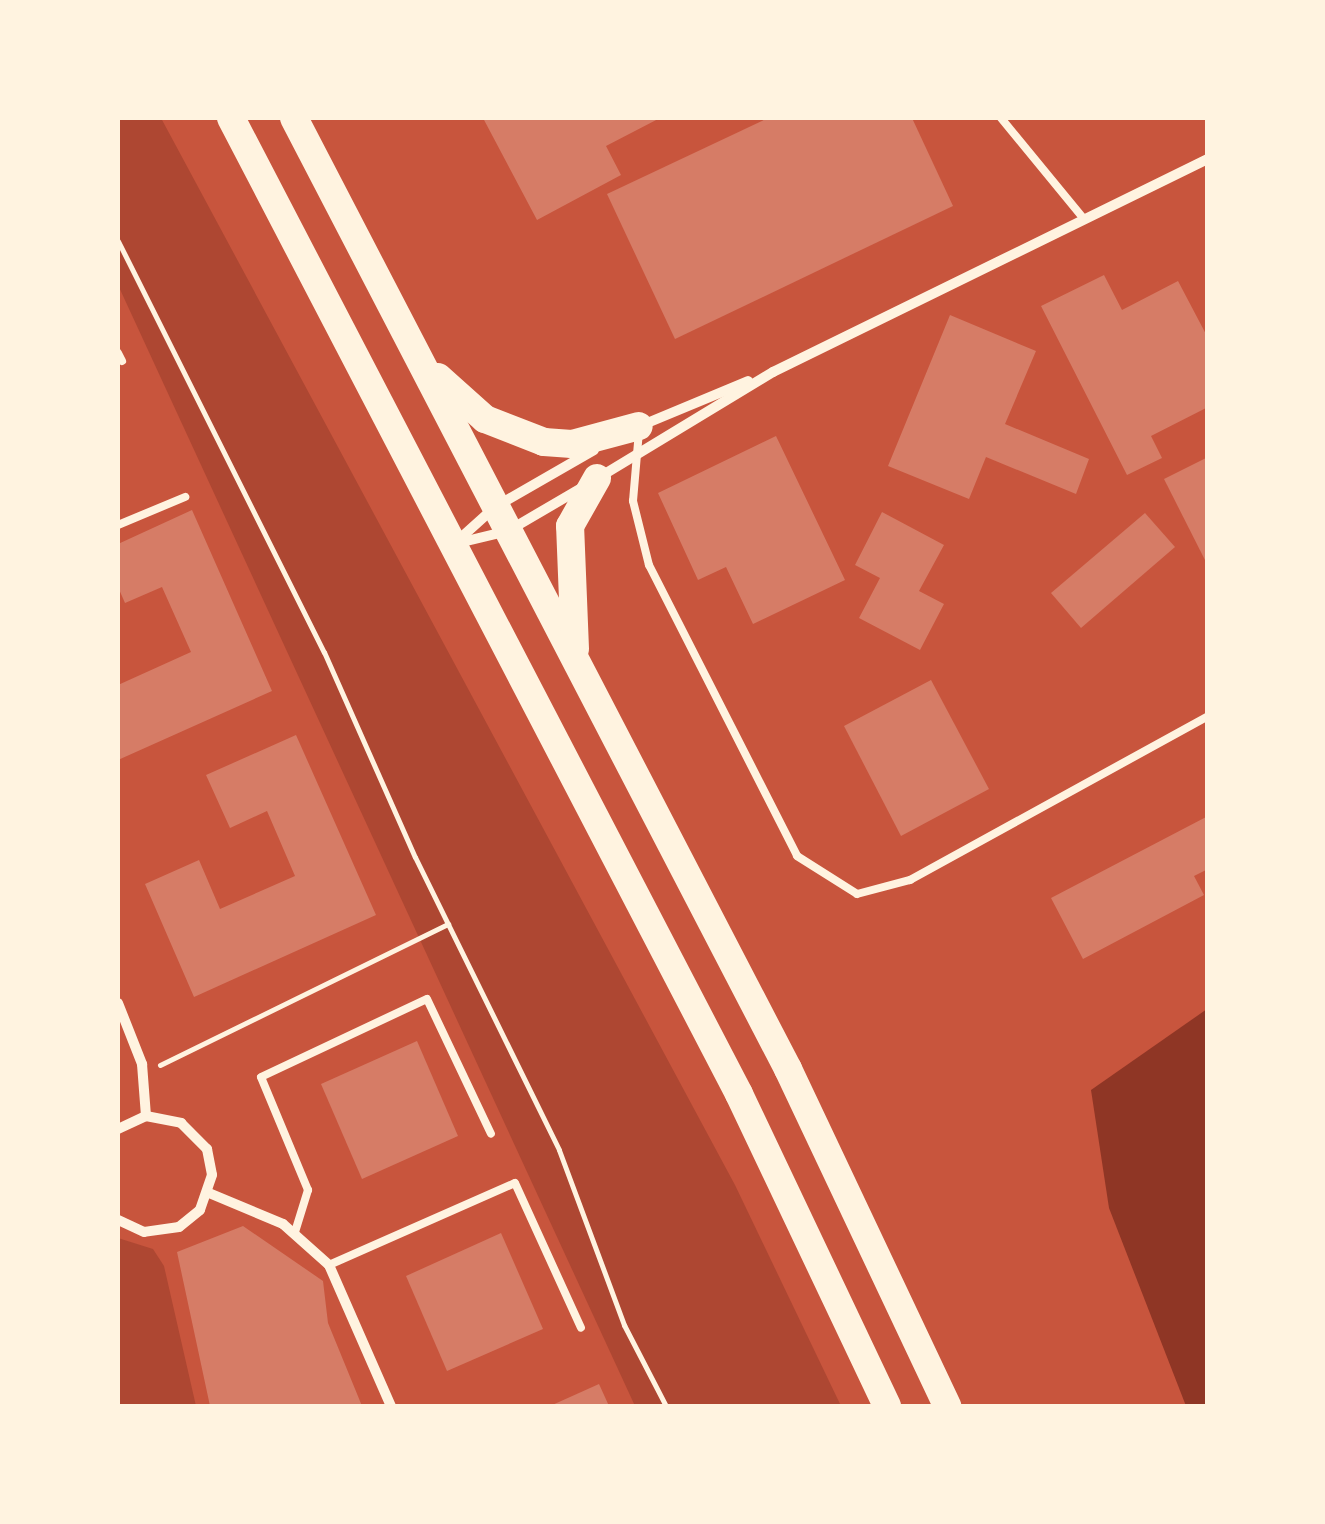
<!DOCTYPE html>
<style>
body{margin:0}
#map{position:relative;width:1325px;height:1524px;overflow:hidden;background:#c8553d;font-family:"DejaVu Sans",sans-serif}
div>[style]{position:absolute}
[style*='--x']{left:calc(var(--x)*1px);top:calc(var(--y)*1px);width:calc(var(--w)*1px);rotate:calc(var(--a)*1deg)}
.green>*{inset:0;background:#ae4732}
.water>*{inset:0;background:#8f3625}
.building>*{inset:0;background:#d67c66}
.path>*{height:5px;margin:-2.5px;padding:0 2.5px;transform-origin:2.5px;border-radius:2.5px;background:#fff3e0}
.service>*{height:8px;margin:-4px;padding:0 4px;transform-origin:4px;border-radius:4px;background:#fff3e0}
.minor>*{height:10px;margin:-5px;padding:0 5px;transform-origin:5px;border-radius:5px;background:#fff3e0}
.trunk>*{height:28px;margin:-14px;padding:0 14px;transform-origin:14px;border-radius:14px;background:#fff3e0}
span{translate:-50% -50%;white-space:nowrap;text-align:center;line-height:1.15;-webkit-text-stroke:8px #fff3e0;paint-order:stroke}
.frame{position:absolute;inset:0;border:120px solid #fff3e0;pointer-events:none}
</style>
<div id="map">
<div class="green">
<i style="clip-path:polygon(118px 118px,161px 118px,735px 1185px,841px 1406px,635px 1406px,118px 285px)"></i>
<i style="clip-path:polygon(118px 1238px,153px 1249px,164px 1266px,196px 1406px,118px 1406px)"></i>
</div>
<div class="water">
<i style="clip-path:polygon(1207px 1009px,1207px 1406px,1186px 1406px,1109px 1208px,1091px 1090px)"></i>
</div>
<div class="building">
<i style="clip-path:polygon(483px 118px,660px 118px,606px 146px,621px 175px,537px 220px)"></i>
<i style="clip-path:polygon(768px 118px,912px 118px,953px 206px,675px 339px,607px 194px)"></i>
<i style="clip-path:polygon(1104px 275px,1122px 310px,1178px 281px,1208px 338px,1208px 407px,1151px 436px,1162px 458px,1127px 475px,1041px 306px)"></i>
<i style="clip-path:polygon(950px 315px,1036px 351px,1005px 424px,1089px 459px,1076px 494px,986px 457px,969px 499px,888px 466px)"></i>
<i style="clip-path:polygon(776px 436px,845px 580px,753px 624px,726px 567px,698px 580px,658px 493px)"></i>
<i style="clip-path:polygon(1208px 457px,1208px 566px,1164px 479px)"></i>
<i style="clip-path:polygon(192px 510px,272px 691px,118px 760px,118px 685px,191px 652px,162px 587px,125px 603px,118px 587px,118px 544px)"></i>
<i style="clip-path:polygon(882px 512px,944px 545px,919px 591px,944px 604px,920px 650px,859px 618px,880px 578px,855px 565px)"></i>
<i style="clip-path:polygon(1145px 513px,1175px 547px,1081px 628px,1051px 593px)"></i>
<i style="clip-path:polygon(931px 680px,989px 789px,901px 836px,844px 726px)"></i>
<i style="clip-path:polygon(296px 735px,376px 915px,194px 997px,145px 884px,199px 860px,220px 909px,295px 876px,267px 811px,230px 828px,206px 775px)"></i>
<i style="clip-path:polygon(1208px 816px,1208px 869px,1194px 876px,1204px 895px,1083px 959px,1051px 898px)"></i>
<i style="clip-path:polygon(417px 1041px,458px 1136px,362px 1179px,321px 1084px)"></i>
<i style="clip-path:polygon(243px 1226px,323px 1281px,328px 1323px,362px 1406px,210px 1406px,177px 1252px)"></i>
<i style="clip-path:polygon(501px 1233px,543px 1329px,447px 1371px,406px 1276px)"></i>
<i style="clip-path:polygon(599px 1384px,609px 1406px,550px 1406px)"></i>
</div>
<div class="path">
<i style="--x:118;--y:241;--w:460;--a:63.4"></i>
<i style="--x:324;--y:652;--w:224;--a:66.1"></i>
<i style="--x:415;--y:857;--w:326;--a:63.8"></i>
<i style="--x:559;--y:1150;--w:187;--a:69.6"></i>
<i style="--x:624;--y:1325;--w:91;--a:62.6"></i>
<i style="--x:160;--y:1065;--w:321;--a:-26.1"></i>
</div>
<div class="service">
<i style="--x:1001;--y:118;--w:131;--a:50.6"></i>
<i style="--x:118;--y:353;--w:9;--a:63"></i>
<i style="--x:639;--y:431;--w:70;--a:94.9"></i>
<i style="--x:633;--y:501;--w:66;--a:76"></i>
<i style="--x:649;--y:565;--w:326;--a:63"></i>
<i style="--x:797;--y:856;--w:71;--a:32.3"></i>
<i style="--x:857;--y:894;--w:55;--a:-14.8"></i>
<i style="--x:910;--y:880;--w:340;--a:-28.8"></i>
<i style="--x:118;--y:525;--w:73;--a:-22.7"></i>
<i style="--x:295;--y:1232;--w:44;--a:-72.8"></i>
<i style="--x:308;--y:1190;--w:122;--a:-112.6"></i>
<i style="--x:261;--y:1077;--w:183;--a:-25.2"></i>
<i style="--x:427;--y:999;--w:149;--a:64.6"></i>
<i style="--x:329;--y:1265;--w:203;--a:-23.8"></i>
<i style="--x:515;--y:1183;--w:159;--a:65.5"></i>
</div>
<div class="minor">
<i style="--x:640;--y:426;--w:117;--a:-22.6"></i>
<i style="--x:598;--y:478;--w:205;--a:-31.2"></i>
<i style="--x:773;--y:372;--w:484;--a:-26.1"></i>
<i style="--x:455;--y:543;--w:54;--a:-42"></i>
<i style="--x:495;--y:507;--w:114;--a:-29.9"></i>
<i style="--x:454;--y:544;--w:56;--a:-13.5"></i>
<i style="--x:508;--y:531;--w:87;--a:-30.4"></i>
<i style="--x:118;--y:1003;--w:66;--a:68.5"></i>
<i style="--x:142;--y:1064;--w:52;--a:85.6"></i>
<i style="--x:118;--y:1129;--w:31;--a:-25"></i>
<i style="--x:146;--y:1116;--w:36;--a:11"></i>
<i style="--x:181;--y:1123;--w:37;--a:45"></i>
<i style="--x:207;--y:1149;--w:26;--a:79"></i>
<i style="--x:212;--y:1175;--w:37;--a:109"></i>
<i style="--x:200;--y:1210;--w:27;--a:141"></i>
<i style="--x:179;--y:1227;--w:35;--a:172"></i>
<i style="--x:144;--y:1232;--w:29;--a:-155"></i>
<i style="--x:209;--y:1193;--w:80;--a:22.7"></i>
<i style="--x:283;--y:1224;--w:62;--a:41.7"></i>
<i style="--x:329;--y:1265;--w:154;--a:66.3"></i>
</div>
<div class="trunk">
<i style="--x:231;--y:118;--w:1100;--a:62.5"></i>
<i style="--x:739;--y:1094;--w:345;--a:64.6"></i>
<i style="--x:294;--y:118;--w:1072;--a:62.55"></i>
<i style="--x:788;--y:1069;--w:373;--a:64.7"></i>
<i style="--x:438;--y:377;--w:63;--a:41.8"></i>
<i style="--x:485;--y:419;--w:63;--a:21.3"></i>
<i style="--x:544;--y:442;--w:28;--a:4"></i>
<i style="--x:572;--y:444;--w:69;--a:-15"></i>
<i style="--x:575;--y:649;--w:123;--a:-92.3"></i>
<i style="--x:570;--y:526;--w:55;--a:-60.6"></i>
</div>
<div class="frame"></div>
</div>
